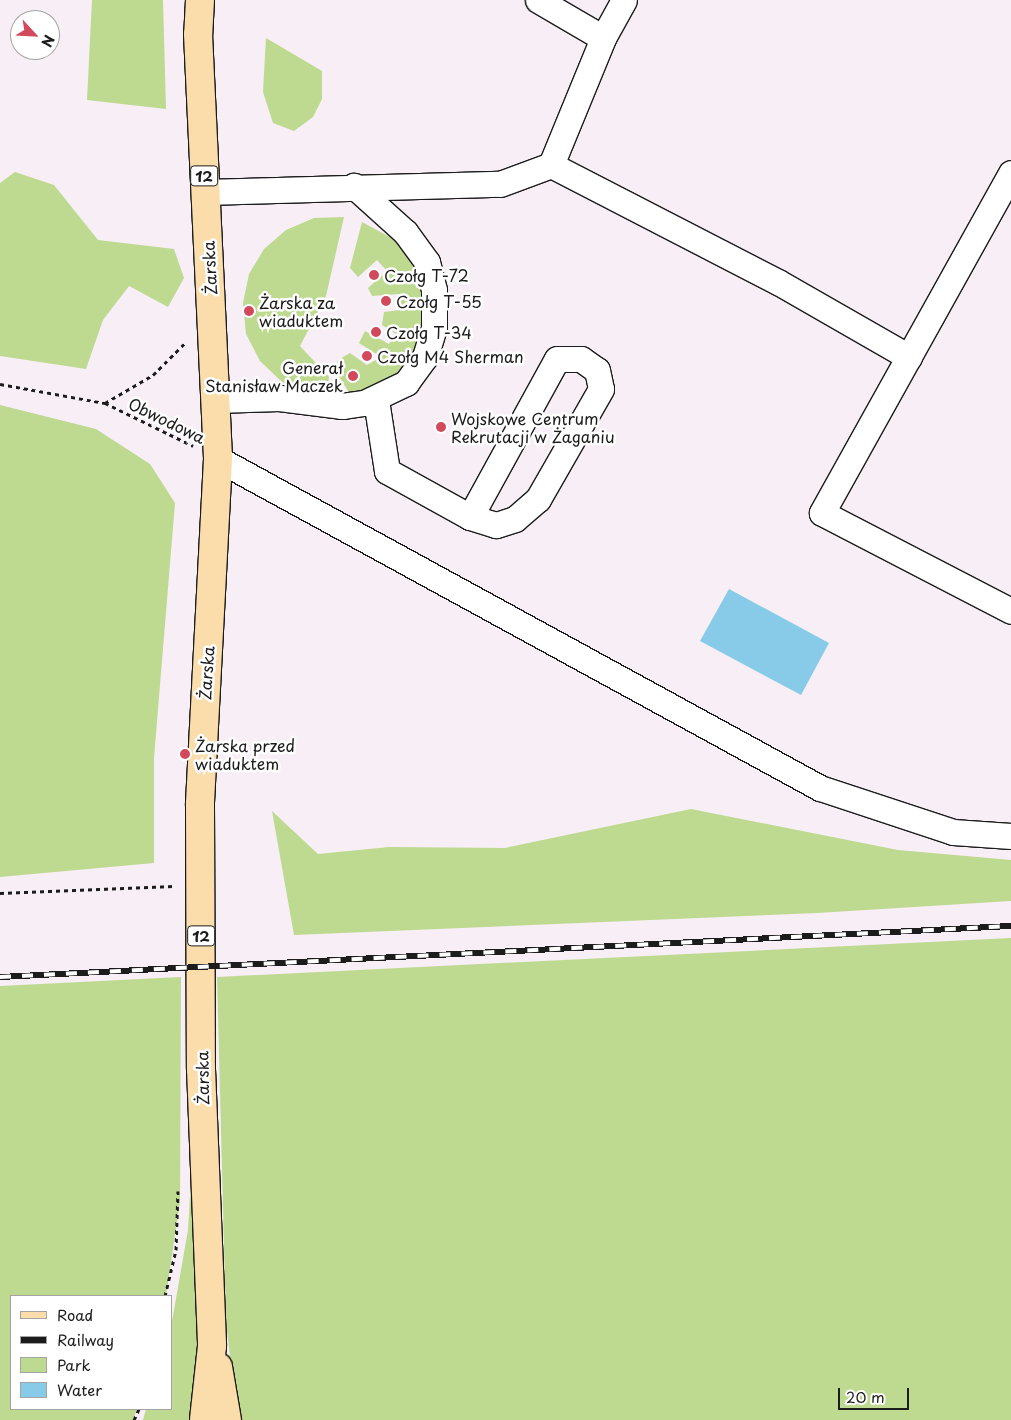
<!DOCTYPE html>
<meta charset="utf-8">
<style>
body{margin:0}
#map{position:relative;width:1011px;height:1420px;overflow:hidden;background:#f7eef6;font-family:"Playpen Sans",sans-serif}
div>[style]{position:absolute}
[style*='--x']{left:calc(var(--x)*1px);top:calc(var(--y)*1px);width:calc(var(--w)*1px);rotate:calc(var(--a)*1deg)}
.green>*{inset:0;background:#bed990}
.water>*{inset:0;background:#88cbe9}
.path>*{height:3px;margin-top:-1.5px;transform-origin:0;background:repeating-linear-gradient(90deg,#1c1c1c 0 4px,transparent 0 8px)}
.roads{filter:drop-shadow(1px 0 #1c1c1c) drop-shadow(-1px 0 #1c1c1c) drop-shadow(0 1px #1c1c1c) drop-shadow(0 -1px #1c1c1c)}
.minor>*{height:25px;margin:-12.5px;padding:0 12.5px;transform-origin:12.5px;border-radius:12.5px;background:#fff}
.major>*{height:28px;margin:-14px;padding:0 14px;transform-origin:14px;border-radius:14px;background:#fbddab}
.rail>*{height:5.5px;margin-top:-2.75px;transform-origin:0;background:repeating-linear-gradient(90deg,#fff 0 11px,#1c1c1c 0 22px);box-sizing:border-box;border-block:1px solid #1c1c1c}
.dots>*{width:14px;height:14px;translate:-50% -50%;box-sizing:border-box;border:2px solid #fff;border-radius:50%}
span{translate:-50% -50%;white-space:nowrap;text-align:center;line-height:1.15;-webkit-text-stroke:5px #fff;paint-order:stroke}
.shield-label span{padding:1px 4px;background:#fff;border:1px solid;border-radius:4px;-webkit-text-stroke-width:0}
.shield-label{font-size:15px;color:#1c1c1c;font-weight:700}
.street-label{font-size:16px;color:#1c1c1c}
.poi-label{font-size:16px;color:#1c1c1c}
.left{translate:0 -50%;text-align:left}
.right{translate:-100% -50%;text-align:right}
.legend{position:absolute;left:10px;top:1295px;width:162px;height:115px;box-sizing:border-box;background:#fff;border:1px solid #a4a4a4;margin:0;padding:6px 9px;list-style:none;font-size:15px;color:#1c1c1c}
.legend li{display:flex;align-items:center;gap:10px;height:25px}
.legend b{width:25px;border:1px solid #a4a4a4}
.north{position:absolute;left:10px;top:10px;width:50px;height:50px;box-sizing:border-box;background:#fff;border:1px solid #a4a4a4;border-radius:50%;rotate:115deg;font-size:14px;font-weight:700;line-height:20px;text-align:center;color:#1c1c1c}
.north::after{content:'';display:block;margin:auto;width:18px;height:22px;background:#d1495b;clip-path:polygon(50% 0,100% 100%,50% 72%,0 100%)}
.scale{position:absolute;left:838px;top:1388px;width:71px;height:22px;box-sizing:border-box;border:2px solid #1c1c1c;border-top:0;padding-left:6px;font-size:15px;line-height:18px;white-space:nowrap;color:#1c1c1c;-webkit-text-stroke:4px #fff;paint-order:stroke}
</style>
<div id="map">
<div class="green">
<i style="clip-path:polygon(92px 0,163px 0,166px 109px,87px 100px)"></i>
<i style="clip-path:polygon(266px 38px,322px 71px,322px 99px,313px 117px,294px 131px,273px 123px,263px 92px)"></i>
<i style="clip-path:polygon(15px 172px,54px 185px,98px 240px,174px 249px,184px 278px,168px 307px,129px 286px,103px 320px,86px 369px,0 356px,0 183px)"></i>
<i style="clip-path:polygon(344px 217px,326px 296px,300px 346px,329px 377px,326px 397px,309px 395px,282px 382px,260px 361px,246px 334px,243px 303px,249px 274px,264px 249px,286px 230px,314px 218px)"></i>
<i style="clip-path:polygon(362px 222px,397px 241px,415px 265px,424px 293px,424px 322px,414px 351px,395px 375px,351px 396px,335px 370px,338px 360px,350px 353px,367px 365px,381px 357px,359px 343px,365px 331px,389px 344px,395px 333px,382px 325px,384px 312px,400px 310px,399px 294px,372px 296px,368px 288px,387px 271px,377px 260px,358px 277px,350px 268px)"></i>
<i style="clip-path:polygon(0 405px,96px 429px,150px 464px,175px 503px,154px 758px,154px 863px,0 877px)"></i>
<i style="clip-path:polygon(691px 809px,898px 850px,1011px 860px,1011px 901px,817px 913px,294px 935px,272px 811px,318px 854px,389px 847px,505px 848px)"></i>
<i style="clip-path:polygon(1011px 938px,1011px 1420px,237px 1420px,226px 1321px,217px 977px)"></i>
<i style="clip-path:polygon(181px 977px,180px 1201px,166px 1296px,11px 1296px,11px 1409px,137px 1409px,133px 1420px,0 1420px,0 986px)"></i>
<i style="clip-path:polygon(192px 1162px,200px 1357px,195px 1420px,143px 1420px,146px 1409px,171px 1409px,171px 1327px,188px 1230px)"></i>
</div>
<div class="water">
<i style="clip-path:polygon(729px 589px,829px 643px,801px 695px,700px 641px)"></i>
</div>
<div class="path">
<i style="--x:0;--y:384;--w:107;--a:10.3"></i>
<i style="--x:105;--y:403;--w:98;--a:26"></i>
<i style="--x:105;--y:403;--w:56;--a:-30.3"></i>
<i style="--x:153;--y:375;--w:47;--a:-45"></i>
<i style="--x:0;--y:893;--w:174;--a:-2.3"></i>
<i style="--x:165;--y:1296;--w:47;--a:-76.6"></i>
<i style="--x:176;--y:1250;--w:59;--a:-88.1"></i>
<i style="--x:134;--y:1420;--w:12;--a:-66"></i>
</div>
<div class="roads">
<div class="minor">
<i style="--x:538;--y:0;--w:75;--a:30.3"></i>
<i style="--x:551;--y:165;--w:255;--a:27.3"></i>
<i style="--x:778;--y:282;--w:151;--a:29.8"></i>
<i style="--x:1011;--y:173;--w:389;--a:119.1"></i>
<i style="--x:822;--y:513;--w:213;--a:27.4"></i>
<i style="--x:205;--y:192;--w:295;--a:-1.6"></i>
<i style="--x:500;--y:184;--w:54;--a:-20.4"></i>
<i style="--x:551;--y:165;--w:137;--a:-67.7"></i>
<i style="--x:603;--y:38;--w:43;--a:-61.1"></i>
<i style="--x:216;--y:400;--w:63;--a:-1.8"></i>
<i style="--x:279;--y:398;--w:64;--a:7.2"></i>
<i style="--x:342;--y:406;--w:22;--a:-8"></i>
<i style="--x:364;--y:403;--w:47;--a:-25.5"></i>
<i style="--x:406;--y:383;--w:32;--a:-54"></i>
<i style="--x:425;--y:357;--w:30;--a:-73"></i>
<i style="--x:434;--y:328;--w:38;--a:-90"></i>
<i style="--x:434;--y:290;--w:29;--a:-104"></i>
<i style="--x:427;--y:262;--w:37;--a:-126"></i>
<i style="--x:405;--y:232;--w:69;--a:-138"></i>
<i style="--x:376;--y:400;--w:72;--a:81.2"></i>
<i style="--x:387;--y:471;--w:95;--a:29"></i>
<i style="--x:470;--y:517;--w:180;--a:-61.2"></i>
<i style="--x:557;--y:359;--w:24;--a:0"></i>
<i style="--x:581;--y:359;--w:19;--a:35"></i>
<i style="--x:597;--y:370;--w:19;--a:78"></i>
<i style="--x:601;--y:389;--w:127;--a:119.8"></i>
<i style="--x:538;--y:499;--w:30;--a:139"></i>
<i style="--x:515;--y:519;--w:20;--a:162"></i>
<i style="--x:496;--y:525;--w:27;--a:-163"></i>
<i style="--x:218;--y:459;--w:686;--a:28.66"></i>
<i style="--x:820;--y:788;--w:140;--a:18.3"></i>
<i style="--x:953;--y:832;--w:58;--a:3.9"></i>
</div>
<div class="major">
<i style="--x:200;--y:0;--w:34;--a:93"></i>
<i style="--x:198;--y:34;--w:425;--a:87.3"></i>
<i style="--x:218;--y:459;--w:346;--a:93"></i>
<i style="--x:200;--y:805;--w:264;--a:89.8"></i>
<i style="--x:201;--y:1069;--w:277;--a:87.7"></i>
<i style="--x:212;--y:1346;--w:74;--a:96.2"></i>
<i style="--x:218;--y:1367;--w:54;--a:80.4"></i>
</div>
</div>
<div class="rail">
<i style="--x:0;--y:977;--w:1012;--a:-2.89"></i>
</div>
<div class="dots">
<i style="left:374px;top:275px;background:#d1495b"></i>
<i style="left:386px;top:301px;background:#d1495b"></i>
<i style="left:249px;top:311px;background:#d1495b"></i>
<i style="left:376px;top:332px;background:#d1495b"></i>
<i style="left:367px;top:356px;background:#d1495b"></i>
<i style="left:353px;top:376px;background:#d1495b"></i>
<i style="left:441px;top:427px;background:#d1495b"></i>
<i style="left:185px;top:754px;background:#d1495b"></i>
</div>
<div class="shield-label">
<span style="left:204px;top:176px">12</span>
<span style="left:201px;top:936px">12</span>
</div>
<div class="street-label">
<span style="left:209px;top:268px;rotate:-93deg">Żarska</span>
<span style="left:167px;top:420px;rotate:26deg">Obwodowa</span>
<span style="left:206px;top:673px;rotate:-86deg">Żarska</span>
<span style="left:202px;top:1078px;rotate:-91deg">Żarska</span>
</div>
<div class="poi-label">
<span class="left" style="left:384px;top:275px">Czołg T-72</span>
<span class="left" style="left:396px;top:301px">Czołg T-55</span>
<span class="left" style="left:259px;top:311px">Żarska za<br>wiaduktem</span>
<span class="left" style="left:386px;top:332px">Czołg T-34</span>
<span class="left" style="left:377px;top:356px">Czołg M4 Sherman</span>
<span class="right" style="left:343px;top:376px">Generał<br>Stanisław Maczek</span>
<span class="left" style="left:451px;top:427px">Wojskowe Centrum<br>Rekrutacji w Żaganiu</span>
<span class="left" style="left:195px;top:754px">Żarska przed<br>wiaduktem</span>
</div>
<ul class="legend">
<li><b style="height:6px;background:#fbddab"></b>Road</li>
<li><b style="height:6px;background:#1c1c1c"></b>Railway</li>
<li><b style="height:14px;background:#bed990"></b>Park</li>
<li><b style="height:14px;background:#88cbe9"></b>Water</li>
</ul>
<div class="north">N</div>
<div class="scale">20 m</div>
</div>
